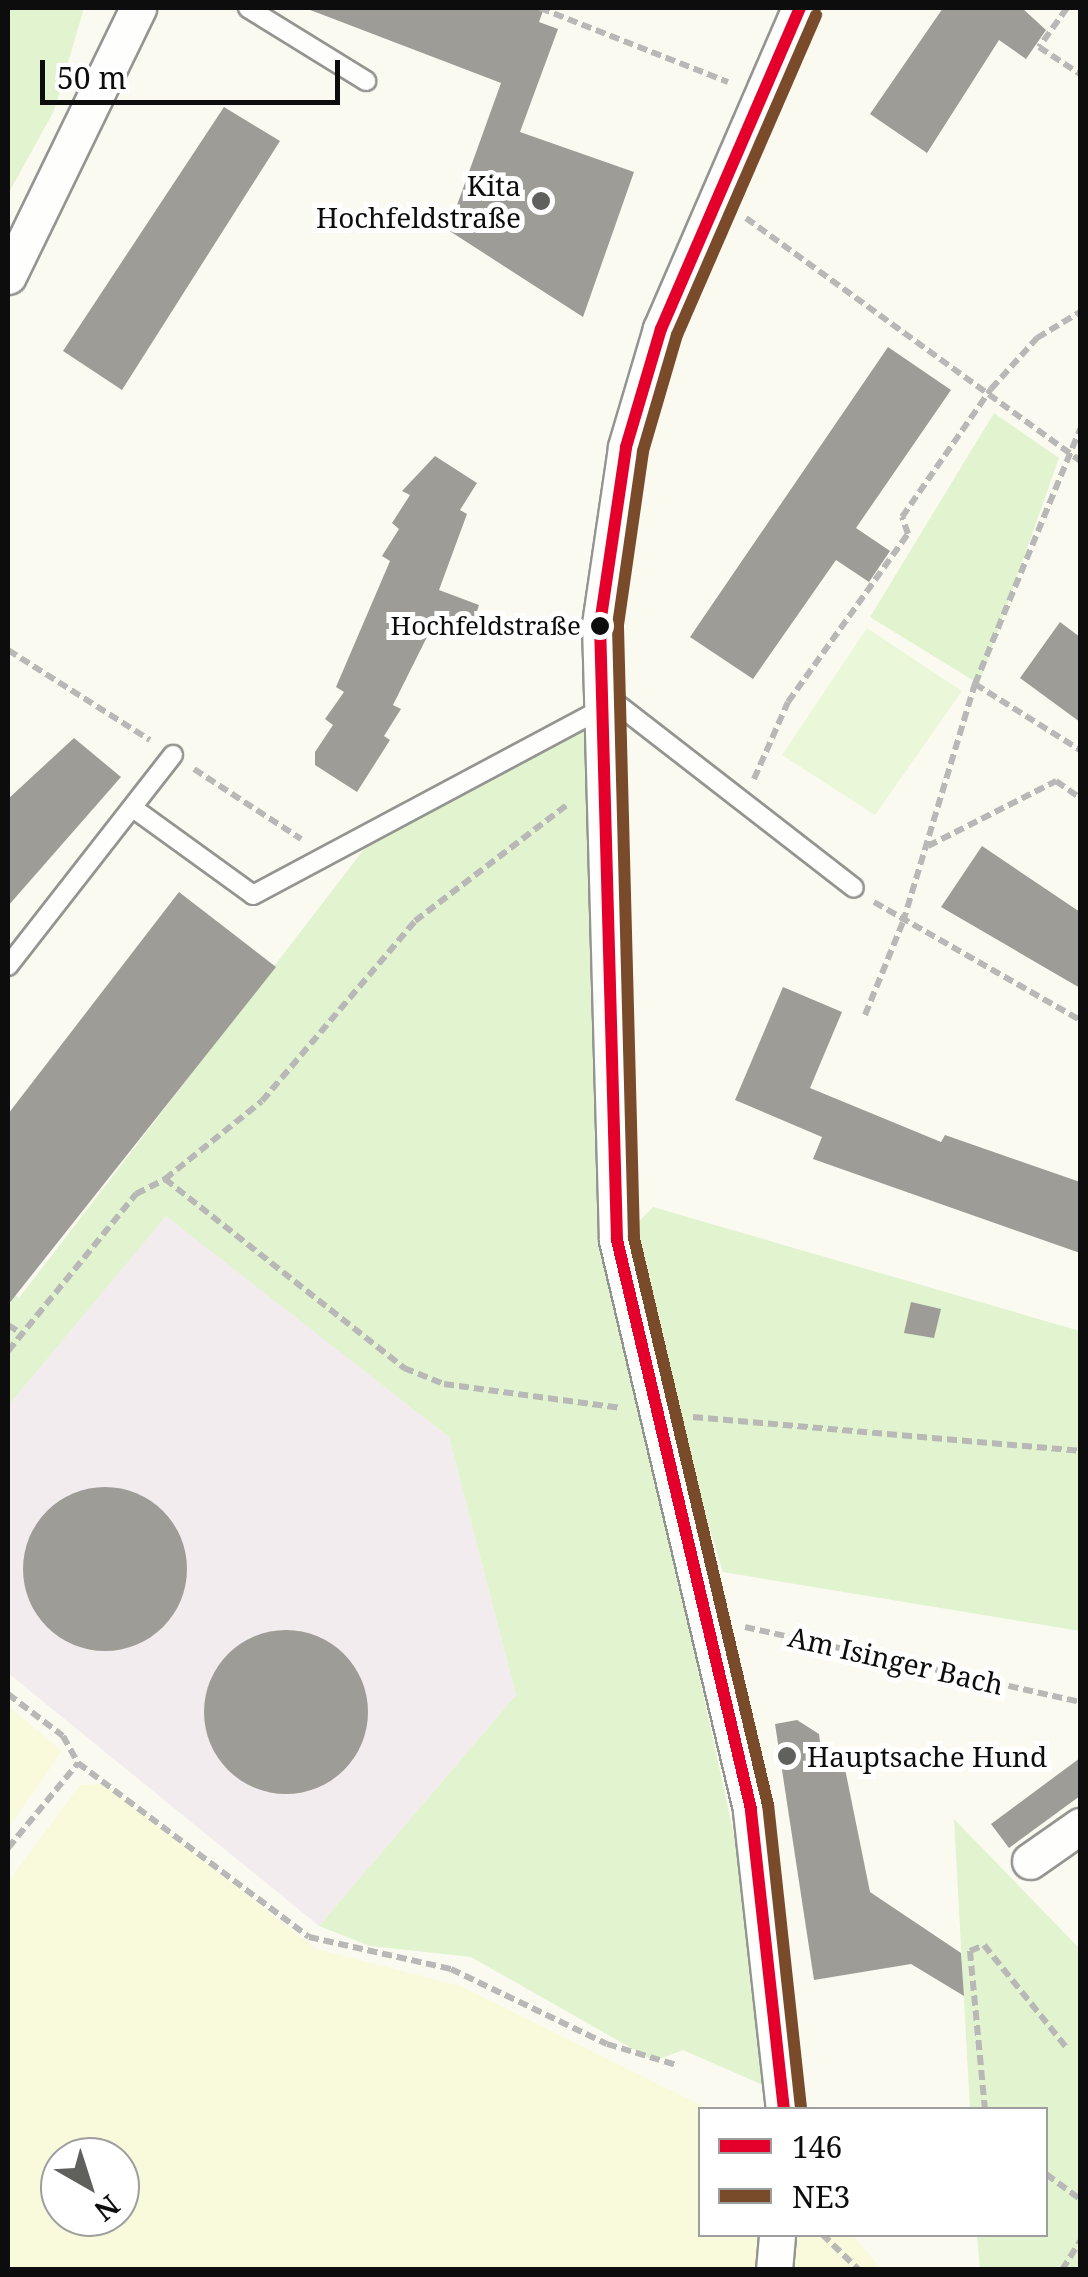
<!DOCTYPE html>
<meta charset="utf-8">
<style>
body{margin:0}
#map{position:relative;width:1088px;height:2277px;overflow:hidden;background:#fbfaf1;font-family:"Noto Serif",serif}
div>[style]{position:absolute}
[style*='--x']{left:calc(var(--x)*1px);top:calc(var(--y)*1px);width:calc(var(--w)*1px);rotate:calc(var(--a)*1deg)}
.industrial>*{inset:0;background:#f3ecef}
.farmland>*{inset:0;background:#f9f9dc}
.green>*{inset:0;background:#e1f3cf}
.pitch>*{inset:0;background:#ebf7d9}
.building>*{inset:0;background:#9e9c97}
.round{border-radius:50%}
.path>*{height:6px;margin-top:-3px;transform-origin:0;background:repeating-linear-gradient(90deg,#b8b8b6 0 10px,transparent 0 15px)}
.roads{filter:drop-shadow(2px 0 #949490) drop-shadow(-2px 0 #949490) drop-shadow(0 2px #949490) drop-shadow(0 -2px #949490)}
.lane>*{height:18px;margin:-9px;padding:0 9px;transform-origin:9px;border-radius:9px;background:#fefefd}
.street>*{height:35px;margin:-17.5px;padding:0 17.5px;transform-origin:17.5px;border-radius:17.5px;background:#fefefd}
.bus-1>*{height:12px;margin:-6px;padding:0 6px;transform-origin:6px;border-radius:6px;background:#e4002b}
.bus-2>*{height:12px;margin:-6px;padding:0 6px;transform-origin:6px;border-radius:6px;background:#7a4b2a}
.dots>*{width:28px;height:28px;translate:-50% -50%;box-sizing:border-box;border:5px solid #fff;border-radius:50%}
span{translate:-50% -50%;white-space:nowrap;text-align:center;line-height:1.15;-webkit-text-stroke:10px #fff;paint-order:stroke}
.bus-label{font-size:26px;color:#0d0d0d}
.right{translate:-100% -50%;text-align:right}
.poi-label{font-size:28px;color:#0d0d0d}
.left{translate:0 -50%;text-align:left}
.street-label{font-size:28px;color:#0d0d0d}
.frame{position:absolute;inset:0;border:10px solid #0d0d0d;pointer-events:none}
.legend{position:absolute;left:698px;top:2107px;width:350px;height:130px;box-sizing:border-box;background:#fff;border:2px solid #9e9e9e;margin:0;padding:12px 18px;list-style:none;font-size:30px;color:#0d0d0d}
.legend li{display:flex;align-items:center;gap:20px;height:50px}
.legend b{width:50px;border:2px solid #9e9e9e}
.north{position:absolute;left:40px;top:2137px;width:100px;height:100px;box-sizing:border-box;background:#fff;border:2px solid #9e9e9e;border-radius:50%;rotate:141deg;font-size:28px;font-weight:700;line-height:40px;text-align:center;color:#0d0d0d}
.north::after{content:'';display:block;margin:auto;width:35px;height:45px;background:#60605d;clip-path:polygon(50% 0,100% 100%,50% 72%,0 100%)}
.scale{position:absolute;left:40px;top:60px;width:300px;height:45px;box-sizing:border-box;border:5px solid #0d0d0d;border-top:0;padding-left:12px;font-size:30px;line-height:35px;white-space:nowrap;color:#0d0d0d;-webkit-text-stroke:8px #fff;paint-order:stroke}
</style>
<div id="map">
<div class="industrial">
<i style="clip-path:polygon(166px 1215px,449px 1437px,516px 1695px,319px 1926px,8px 1673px,8px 1406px)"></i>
</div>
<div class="farmland">
<i style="clip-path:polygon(8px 1706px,62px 1751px,8px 1828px)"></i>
<i style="clip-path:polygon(evenodd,105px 1784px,316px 1949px,461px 1986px,709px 2109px,700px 2110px,700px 2234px,852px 2235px,882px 2269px,8px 2270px,8px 1882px,80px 1785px,105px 1784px,60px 2157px,120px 2157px,120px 2217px,60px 2217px,60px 2157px)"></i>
</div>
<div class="green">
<i style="clip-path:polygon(8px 8px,84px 8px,54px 111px,8px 194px)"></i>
<i style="clip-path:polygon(994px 413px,1059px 458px,979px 684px,870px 617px)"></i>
<i style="clip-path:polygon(594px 711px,641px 1407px,741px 1868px,765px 2086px,683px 2050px,654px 2061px,471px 1957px,370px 1946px,319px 1926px,516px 1695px,449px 1437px,166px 1216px,8px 1406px,8px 1288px,19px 1298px,378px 831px)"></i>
<i style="clip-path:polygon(653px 1207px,1080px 1331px,1080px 1631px,723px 1572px,621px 1240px)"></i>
<i style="clip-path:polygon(954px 1819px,1080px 1949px,1080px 2269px,980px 2269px,977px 2235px,1046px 2234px,1046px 2110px,970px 2109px)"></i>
</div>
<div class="pitch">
<i style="clip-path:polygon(867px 628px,962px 691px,875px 815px,782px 755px)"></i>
</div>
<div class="building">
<i style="clip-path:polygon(305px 8px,544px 8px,539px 22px,558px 29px,520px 132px,634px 172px,583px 317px,448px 230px,501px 83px)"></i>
<i style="clip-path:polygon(943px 8px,1022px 8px,1046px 30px,1026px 59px,999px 40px,927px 153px,870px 114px)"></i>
<i style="clip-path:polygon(224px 107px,280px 141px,122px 390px,63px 351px)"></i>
<i style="clip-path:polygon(888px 347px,951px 390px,856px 528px,890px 551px,869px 582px,836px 560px,753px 679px,690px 637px)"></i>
<i style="clip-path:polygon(435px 456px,477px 483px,460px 510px,467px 514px,439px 590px,479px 605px,468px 640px,432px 627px,393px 705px,401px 709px,384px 736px,390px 740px,357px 792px,315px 765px,315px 752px,333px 725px,325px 719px,344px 692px,336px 687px,390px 561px,382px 556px,399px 529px,392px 523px,410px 495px,402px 491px)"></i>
<i style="clip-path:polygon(1060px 622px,1080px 637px,1080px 722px,1020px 678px)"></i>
<i style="clip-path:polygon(74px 738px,121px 777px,8px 906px,8px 799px)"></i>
<i style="clip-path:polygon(982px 846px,1080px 912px,1080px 988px,941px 907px)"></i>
<i style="clip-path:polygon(179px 892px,276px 967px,8px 1305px,8px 1114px)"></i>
<i style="clip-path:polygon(783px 987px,842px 1012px,810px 1088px,941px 1142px,945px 1135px,1080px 1182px,1080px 1253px,813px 1159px,822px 1137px,735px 1100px)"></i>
<i style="clip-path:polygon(911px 1302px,941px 1309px,934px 1338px,904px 1333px)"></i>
<i class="round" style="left:23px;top:1487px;width:164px;height:164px"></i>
<i class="round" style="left:204px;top:1630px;width:164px;height:164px"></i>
<i style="clip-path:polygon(797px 1720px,819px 1734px,822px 1757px,842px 1754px,870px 1892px,961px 1953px,964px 1996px,911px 1964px,814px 1980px,775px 1724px)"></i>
<i style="clip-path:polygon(1080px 1758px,1080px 1796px,1009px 1848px,991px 1824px)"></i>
</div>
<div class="path">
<i style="--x:540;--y:8;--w:202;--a:21.5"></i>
<i style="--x:1067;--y:8;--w:48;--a:125.7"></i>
<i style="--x:1039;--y:47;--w:49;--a:33.4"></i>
<i style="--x:746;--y:218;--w:413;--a:36"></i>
<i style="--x:8;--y:650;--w:168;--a:32.4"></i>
<i style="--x:975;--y:684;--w:124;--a:32.2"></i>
<i style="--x:194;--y:769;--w:128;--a:33.2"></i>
<i style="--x:754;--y:779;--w:84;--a:-66.2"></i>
<i style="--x:788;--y:702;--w:206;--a:-54.5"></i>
<i style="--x:908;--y:534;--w:18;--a:-109"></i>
<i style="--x:902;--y:517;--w:156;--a:-55.2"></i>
<i style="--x:991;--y:389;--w:69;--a:-48"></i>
<i style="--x:1037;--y:338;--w:50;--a:-31.2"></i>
<i style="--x:928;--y:846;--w:144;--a:-26.9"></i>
<i style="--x:1056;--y:781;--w:29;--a:35"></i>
<i style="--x:874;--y:902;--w:237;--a:29.8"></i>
<i style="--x:865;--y:1015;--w:100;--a:-67.8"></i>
<i style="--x:903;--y:922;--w:249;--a:-73.2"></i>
<i style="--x:975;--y:684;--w:276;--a:-67.6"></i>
<i style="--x:165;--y:1179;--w:124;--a:-38.8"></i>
<i style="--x:262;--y:1101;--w:236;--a:-49.6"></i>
<i style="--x:415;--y:921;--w:193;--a:-37.4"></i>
<i style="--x:8;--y:1325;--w:15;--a:32"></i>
<i style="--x:8;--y:1351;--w:203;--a:-50.8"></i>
<i style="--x:136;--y:1194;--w:33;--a:-27"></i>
<i style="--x:165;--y:1179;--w:305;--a:38.3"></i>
<i style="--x:404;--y:1368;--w:43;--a:21.8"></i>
<i style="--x:444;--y:1384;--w:179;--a:7.7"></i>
<i style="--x:693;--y:1417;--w:388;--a:5"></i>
<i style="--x:745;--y:1627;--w:343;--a:12.6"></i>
<i style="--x:8;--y:1694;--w:69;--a:37.4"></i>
<i style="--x:63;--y:1736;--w:31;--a:61"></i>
<i style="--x:78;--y:1763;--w:289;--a:37"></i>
<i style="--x:309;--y:1937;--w:146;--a:12.7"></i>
<i style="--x:451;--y:1969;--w:173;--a:25.7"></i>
<i style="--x:607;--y:2044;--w:72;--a:16.9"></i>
<i style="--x:8;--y:1848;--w:110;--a:-50.5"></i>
<i style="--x:985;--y:2110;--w:160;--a:-95.4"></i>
<i style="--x:970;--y:1951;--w:15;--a:-23"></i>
<i style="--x:984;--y:1945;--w:131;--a:51.2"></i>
<i style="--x:1046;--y:2174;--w:42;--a:36.3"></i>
<i style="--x:822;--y:2234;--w:52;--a:44.2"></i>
<i style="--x:1062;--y:2270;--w:34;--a:-58"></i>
</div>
<div class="roads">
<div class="lane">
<i style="--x:248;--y:8;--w:139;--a:31.7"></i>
<i style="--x:604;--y:694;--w:316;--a:37.8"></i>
<i style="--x:133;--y:808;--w:148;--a:35.9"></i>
<i style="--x:253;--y:895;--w:393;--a:-28.1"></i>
<i style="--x:8;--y:966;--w:268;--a:-52"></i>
</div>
<div class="street">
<i style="--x:8;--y:276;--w:298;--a:-64.1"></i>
<i style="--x:1030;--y:1861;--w:61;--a:-35"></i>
<i style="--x:784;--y:2110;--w:303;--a:-96.3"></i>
<i style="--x:751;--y:1809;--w:585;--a:-103.25"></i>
<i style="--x:617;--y:1240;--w:616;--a:-91.58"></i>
<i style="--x:600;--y:624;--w:179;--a:-81.6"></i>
<i style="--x:626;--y:447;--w:123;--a:-73.5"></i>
<i style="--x:661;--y:329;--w:350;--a:-66.6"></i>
<i style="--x:774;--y:2270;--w:36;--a:-85"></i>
</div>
</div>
<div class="bus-1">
<i style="--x:784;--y:2110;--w:303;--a:-96.3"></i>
<i style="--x:751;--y:1809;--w:585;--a:-103.25"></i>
<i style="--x:617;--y:1240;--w:616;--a:-91.58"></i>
<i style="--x:600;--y:624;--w:179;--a:-81.6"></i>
<i style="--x:626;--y:447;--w:123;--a:-73.5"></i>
<i style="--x:661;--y:329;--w:350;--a:-66.6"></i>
</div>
<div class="bus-2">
<i style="--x:801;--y:2108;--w:305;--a:-96.2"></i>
<i style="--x:768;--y:1805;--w:583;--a:-103.3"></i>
<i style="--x:634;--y:1238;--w:613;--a:-91.5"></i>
<i style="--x:618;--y:625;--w:176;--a:-81.8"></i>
<i style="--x:643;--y:451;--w:121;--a:-73.7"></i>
<i style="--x:677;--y:335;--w:349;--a:-66.5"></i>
</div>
<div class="dots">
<i style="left:541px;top:201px;background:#60605d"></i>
<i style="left:600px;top:626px;background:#0d0d0d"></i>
<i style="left:787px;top:1756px;background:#60605d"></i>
</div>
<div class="bus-label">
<span class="right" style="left:581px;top:626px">Hochfeldstraße</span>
</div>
<div class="poi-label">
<span class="right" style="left:521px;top:201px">Kita<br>Hochfeldstraße</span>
<span class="left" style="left:807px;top:1756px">Hauptsache Hund</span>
</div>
<div class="street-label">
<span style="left:896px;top:1660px;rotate:13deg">Am Isinger Bach</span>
</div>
<div class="frame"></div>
<ul class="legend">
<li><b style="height:12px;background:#e4002b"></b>146</li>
<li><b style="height:12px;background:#7a4b2a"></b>NE3</li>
</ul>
<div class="north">N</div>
<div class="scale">50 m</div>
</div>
